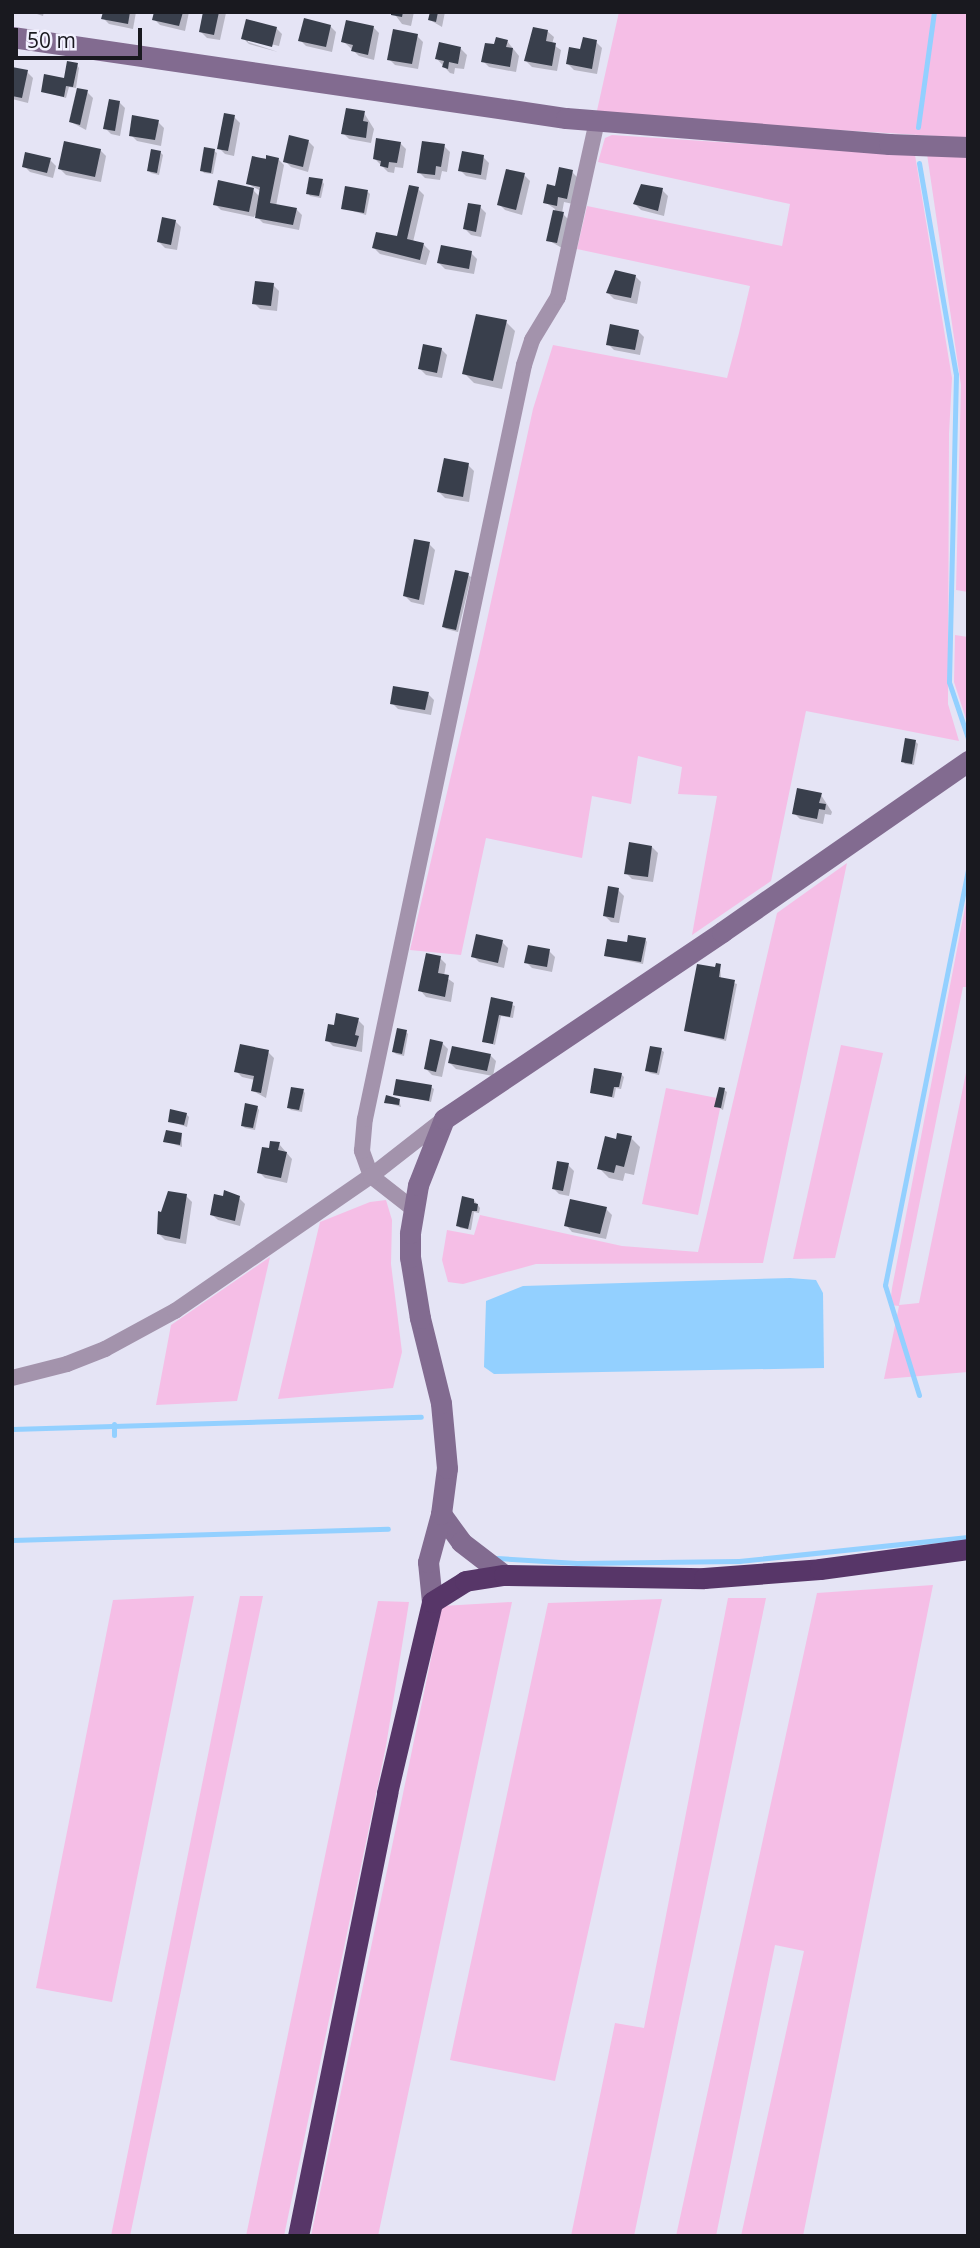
<!DOCTYPE html>
<style>
body{margin:0}
#map{position:relative;width:980px;height:2248px;overflow:hidden;background:#e5e4f5;font-family:"Open Sans",sans-serif}
div>[style]{position:absolute}
[style*='--x']{left:calc(var(--x)*1px);top:calc(var(--y)*1px);width:calc(var(--w)*1px);rotate:calc(var(--a)*1deg)}
.green>*{inset:0;background:#f5bee6}
.water>*{inset:0;background:#93d0ff}
.shadow>*{inset:0;background:#0003}
.stream>*{height:5px;margin:-2.5px;padding:0 2.5px;transform-origin:2.5px;border-radius:2.5px;background:#93d0ff}
.building>*{inset:0;background:#393f4c}
.street>*{height:16px;margin:-8px;padding:0 8px;transform-origin:8px;border-radius:8px;background:#a393ac}
.secondary>*{height:21px;margin:-10.5px;padding:0 10.5px;transform-origin:10.5px;border-radius:10.5px;background:#826b90}
.highway>*{height:21px;margin:-10.5px;padding:0 10.5px;transform-origin:10.5px;border-radius:10.5px;background:#573668}
span{translate:-50% -50%;white-space:nowrap;text-align:center;line-height:1.15;-webkit-text-stroke:7px #f2f1ff;paint-order:stroke}
.frame{position:absolute;inset:0;border:14px solid #19191f;pointer-events:none}
.scale{position:absolute;left:14px;top:28px;width:128px;height:32px;box-sizing:border-box;border:4px solid #19191f;border-top:0;padding-left:9px;font-size:21px;line-height:24px;white-space:nowrap;color:#19191f;-webkit-text-stroke:5px #f2f1ff;paint-order:stroke}
</style>
<div id="map">
<div class="green">
<i style="clip-path:polygon(619px 12px,968px 12px,968px 138px,596px 115px)"></i>
<i style="clip-path:polygon(612px 135px,915px 155px,952px 378px,949px 434px,948px 704px,959px 741px,806px 711px,771px 881px,692px 935px,717px 796px,678px 794px,682px 767px,638px 756px,631px 804px,592px 796px,582px 858px,486px 838px,461px 955px,410px 950px,480px 652px,533px 409px,553px 345px,727px 378px,739px 333px,750px 286px,577px 249px,587px 206px,782px 246px,790px 204px,598px 162px,605px 138px)"></i>
<i style="clip-path:polygon(927px 154px,968px 155px,968px 592px,956px 590px,961px 385px)"></i>
<i style="clip-path:polygon(955px 635px,968px 637px,968px 725px,954px 682px)"></i>
<i style="clip-path:polygon(847px 863px,763px 1263px,536px 1264px,463px 1284px,448px 1282px,442px 1260px,447px 1230px,474px 1235px,480px 1215px,622px 1246px,698px 1252px,777px 913px)"></i>
<i style="clip-path:polygon(968px 892px,968px 987px,963px 987px,899px 1305px,919px 1303px,968px 1063px,968px 1372px,884px 1379px,899px 1306px,890px 1305px,892px 1288px)"></i>
<i style="clip-path:polygon(841px 1045px,883px 1053px,835px 1258px,793px 1259px)"></i>
<i style="clip-path:polygon(666px 1088px,722px 1099px,698px 1215px,642px 1204px)"></i>
<i style="clip-path:polygon(386px 1200px,392px 1220px,391px 1264px,402px 1352px,393px 1388px,278px 1399px,320px 1222px,370px 1202px)"></i>
<i style="clip-path:polygon(270px 1257px,237px 1401px,156px 1405px,171px 1325px)"></i>
<i style="clip-path:polygon(933px 1585px,803px 2236px,741px 2236px,804px 1951px,775px 1945px,716px 2236px,676px 2236px,817px 1593px)"></i>
<i style="clip-path:polygon(194px 1596px,112px 2002px,36px 1988px,113px 1600px)"></i>
<i style="clip-path:polygon(240px 1596px,263px 1596px,130px 2236px,111px 2236px)"></i>
<i style="clip-path:polygon(728px 1598px,766px 1598px,634px 2236px,571px 2236px,615px 2023px,644px 2028px)"></i>
<i style="clip-path:polygon(662px 1599px,555px 2081px,450px 2060px,548px 1603px)"></i>
<i style="clip-path:polygon(378px 1601px,409px 1602px,386px 1746px,284px 2236px,246px 2236px)"></i>
<i style="clip-path:polygon(512px 1602px,378px 2236px,311px 2236px,442px 1606px)"></i>
</div>
<div class="water">
<i style="clip-path:polygon(790px 1278px,816px 1280px,823px 1293px,824px 1368px,494px 1374px,484px 1367px,486px 1301px,523px 1286px)"></i>
</div>
<div class="shadow">
<i style="clip-path:polygon(31px 12px,44px 12px,43px 16px)"></i>
<i style="clip-path:polygon(105px 12px,136px 12px,133px 29px,109px 24px,103px 18px)"></i>
<i style="clip-path:polygon(155px 12px,189px 12px,185px 31px,160px 25px,154px 19px)"></i>
<i style="clip-path:polygon(205px 12px,226px 13px,220px 40px,207px 38px,201px 32px)"></i>
<i style="clip-path:polygon(393px 12px,414px 12px,411px 26px,402px 24px)"></i>
<i style="clip-path:polygon(431px 12px,445px 12px,442px 27px,430px 20px)"></i>
<i style="clip-path:polygon(330px 26px,336px 32px,332px 52px,306px 46px,300px 40px)"></i>
<i style="clip-path:polygon(373px 27px,379px 33px,374px 60px,359px 56px,343px 41px)"></i>
<i style="clip-path:polygon(276px 28px,282px 34px,279px 46px,248px 39px,248px 42px,278px 52px,249px 44px,243px 38px)"></i>
<i style="clip-path:polygon(547px 31px,554px 37px,552px 44px,561px 50px,557px 71px,532px 67px,526px 61px)"></i>
<i style="clip-path:polygon(417px 36px,423px 42px,418px 69px,395px 65px,389px 59px)"></i>
<i style="clip-path:polygon(507px 41px,519px 56px,516px 72px,489px 67px,483px 61px,496px 46px)"></i>
<i style="clip-path:polygon(596px 42px,602px 48px,597px 74px,574px 70px,568px 64px)"></i>
<i style="clip-path:polygon(461px 49px,467px 55px,464px 69px,455px 68px,454px 74px,450px 73px,437px 59px)"></i>
<i style="clip-path:polygon(77px 65px,79px 68px,76px 88px,69px 87px,66px 98px,42px 91px,65px 80px)"></i>
<i style="clip-path:polygon(12px 69px,27px 72px,33px 78px,28px 103px,12px 99px)"></i>
<i style="clip-path:polygon(87px 92px,93px 98px,86px 130px,71px 122px)"></i>
<i style="clip-path:polygon(119px 102px,125px 108px,120px 136px,111px 134px,105px 128px)"></i>
<i style="clip-path:polygon(364px 113px,374px 129px,371px 143px,349px 139px,343px 133px)"></i>
<i style="clip-path:polygon(234px 117px,240px 123px,234px 156px,225px 154px,219px 148px)"></i>
<i style="clip-path:polygon(158px 122px,164px 128px,161px 146px,137px 141px,131px 135px)"></i>
<i style="clip-path:polygon(308px 141px,314px 147px,308px 172px,291px 167px,285px 161px)"></i>
<i style="clip-path:polygon(400px 143px,406px 149px,403px 168px,395px 167px,394px 173px,388px 172px,375px 159px)"></i>
<i style="clip-path:polygon(444px 146px,450px 152px,447px 172px,442px 171px,440px 180px,425px 178px,419px 172px)"></i>
<i style="clip-path:polygon(100px 150px,106px 156px,101px 182px,66px 175px,60px 169px)"></i>
<i style="clip-path:polygon(214px 151px,217px 153px,213px 174px,204px 173px,202px 170px)"></i>
<i style="clip-path:polygon(160px 152px,163px 155px,159px 175px,151px 173px,149px 171px)"></i>
<i style="clip-path:polygon(483px 157px,489px 163px,486px 180px,466px 176px,460px 170px)"></i>
<i style="clip-path:polygon(253px 158px,278px 159px,284px 165px,276px 206px,296px 209px,302px 215px,299px 230px,263px 223px,255px 215px,254px 217px,221px 210px,215px 204px,253px 190px,260px 197px,261px 191px,248px 184px)"></i>
<i style="clip-path:polygon(50px 160px,56px 166px,53px 178px,30px 172px,24px 166px)"></i>
<i style="clip-path:polygon(572px 172px,578px 178px,573px 204px,564px 202px,562px 213px,569px 220px,562px 248px,548px 240px,555px 209px,545px 202px)"></i>
<i style="clip-path:polygon(524px 175px,530px 181px,522px 215px,505px 210px,499px 204px)"></i>
<i style="clip-path:polygon(322px 181px,324px 184px,321px 198px,310px 196px,308px 193px)"></i>
<i style="clip-path:polygon(418px 189px,424px 195px,413px 242px,424px 245px,430px 251px,426px 265px,380px 254px,374px 248px,397px 238px)"></i>
<i style="clip-path:polygon(662px 190px,668px 196px,664px 216px,641px 210px,635px 204px)"></i>
<i style="clip-path:polygon(368px 192px,370px 194px,366px 215px,343px 208px)"></i>
<i style="clip-path:polygon(480px 207px,486px 213px,481px 237px,471px 235px,465px 229px)"></i>
<i style="clip-path:polygon(175px 221px,181px 227px,177px 250px,165px 248px,159px 242px)"></i>
<i style="clip-path:polygon(471px 253px,477px 259px,474px 274px,445px 269px,439px 263px)"></i>
<i style="clip-path:polygon(635px 276px,641px 282px,637px 304px,614px 299px,608px 293px)"></i>
<i style="clip-path:polygon(273px 285px,279px 291px,277px 311px,260px 309px,254px 303px)"></i>
<i style="clip-path:polygon(506px 322px,515px 331px,502px 389px,474px 383px,464px 373px)"></i>
<i style="clip-path:polygon(638px 331px,644px 337px,640px 355px,614px 350px,608px 344px)"></i>
<i style="clip-path:polygon(441px 349px,447px 355px,442px 378px,426px 375px,420px 369px)"></i>
<i style="clip-path:polygon(468px 465px,474px 471px,469px 502px,445px 498px,439px 492px)"></i>
<i style="clip-path:polygon(429px 544px,435px 550px,424px 605px,411px 602px,405px 596px)"></i>
<i style="clip-path:polygon(468px 575px,471px 577px,458px 632px,446px 629px,444px 627px)"></i>
<i style="clip-path:polygon(428px 694px,434px 700px,431px 715px,398px 709px,392px 703px)"></i>
<i style="clip-path:polygon(916px 742px,918px 744px,914px 765px,905px 764px,903px 761px)"></i>
<i style="clip-path:polygon(821px 795px,832px 812px,831px 815px,825px 814px,823px 824px,800px 819px,794px 813px)"></i>
<i style="clip-path:polygon(652px 847px,658px 853px,653px 882px,632px 879px,626px 873px)"></i>
<i style="clip-path:polygon(618px 890px,624px 896px,619px 923px,611px 922px,605px 916px)"></i>
<i style="clip-path:polygon(645px 939px,647px 942px,643px 964px,605px 956px)"></i>
<i style="clip-path:polygon(502px 942px,508px 948px,504px 968px,479px 962px,473px 956px)"></i>
<i style="clip-path:polygon(549px 951px,555px 957px,552px 972px,532px 968px,526px 962px)"></i>
<i style="clip-path:polygon(440px 958px,446px 964px,444px 976px,454px 983px,451px 1002px,426px 997px,420px 990px)"></i>
<i style="clip-path:polygon(720px 966px,721px 979px,737px 984px,726px 1041px,686px 1031px)"></i>
<i style="clip-path:polygon(492px 999px,515px 1006px,513px 1018px,501px 1016px,495px 1045px,483px 1041px)"></i>
<i style="clip-path:polygon(358px 1020px,364px 1026px,362px 1052px,333px 1046px,327px 1040px,336px 1027px)"></i>
<i style="clip-path:polygon(406px 1032px,408px 1034px,404px 1056px,396px 1054px,393px 1051px)"></i>
<i style="clip-path:polygon(442px 1043px,448px 1049px,442px 1077px,432px 1075px,426px 1069px)"></i>
<i style="clip-path:polygon(661px 1050px,664px 1052px,659px 1075px,650px 1073px,647px 1070px)"></i>
<i style="clip-path:polygon(268px 1052px,274px 1058px,266px 1098px,253px 1091px,255px 1080px,242px 1077px,236px 1071px)"></i>
<i style="clip-path:polygon(490px 1055px,496px 1061px,493px 1076px,456px 1069px,450px 1063px)"></i>
<i style="clip-path:polygon(621px 1074px,624px 1077px,621px 1089px,616px 1088px,614px 1098px,591px 1092px)"></i>
<i style="clip-path:polygon(431px 1087px,434px 1089px,431px 1102px,395px 1094px)"></i>
<i style="clip-path:polygon(724px 1090px,727px 1092px,723px 1110px,716px 1106px)"></i>
<i style="clip-path:polygon(303px 1091px,305px 1093px,302px 1112px,291px 1110px,288px 1107px)"></i>
<i style="clip-path:polygon(399px 1100px,401px 1107px,386px 1102px)"></i>
<i style="clip-path:polygon(257px 1107px,259px 1110px,255px 1130px,245px 1128px,242px 1125px)"></i>
<i style="clip-path:polygon(186px 1114px,189px 1117px,187px 1127px,169px 1121px)"></i>
<i style="clip-path:polygon(182px 1135px,182px 1147px,165px 1141px)"></i>
<i style="clip-path:polygon(631px 1138px,640px 1147px,634px 1175px,625px 1173px,623px 1181px,609px 1178px,599px 1168px,617px 1141px)"></i>
<i style="clip-path:polygon(279px 1144px,292px 1159px,287px 1183px,265px 1178px,259px 1172px,270px 1150px)"></i>
<i style="clip-path:polygon(568px 1165px,574px 1171px,569px 1196px,559px 1194px,553px 1188px)"></i>
<i style="clip-path:polygon(186px 1196px,192px 1202px,186px 1244px,165px 1240px,159px 1234px)"></i>
<i style="clip-path:polygon(239px 1198px,245px 1204px,240px 1226px,218px 1220px,211px 1214px)"></i>
<i style="clip-path:polygon(474px 1200px,480px 1208px,479px 1213px,474px 1212px,471px 1230px,460px 1228px,458px 1225px)"></i>
<i style="clip-path:polygon(606px 1209px,612px 1215px,606px 1239px,572px 1232px,566px 1225px)"></i>
</div>
<div class="stream">
<i style="--x:918;--y:127;--w:116;--a:-82.1"></i>
<i style="--x:919;--y:163;--w:214;--a:80.1"></i>
<i style="--x:956;--y:374;--w:308;--a:91.3"></i>
<i style="--x:949;--y:682;--w:59;--a:71.3"></i>
<i style="--x:919;--y:1395;--w:115;--a:-107.2"></i>
<i style="--x:885;--y:1285;--w:425;--a:-78.7"></i>
<i style="--x:114;--y:1424;--w:11;--a:90"></i>
<i style="--x:12;--y:1429;--w:409;--a:-1.7"></i>
<i style="--x:12;--y:1540;--w:376;--a:-1.7"></i>
<i style="--x:497;--y:1558;--w:80;--a:3.6"></i>
<i style="--x:577;--y:1563;--w:162;--a:-0.7"></i>
<i style="--x:739;--y:1561;--w:230;--a:-6"></i>
</div>
<div class="building">
<i style="clip-path:polygon(103px 12px,130px 12px,128px 24px,101px 19px)"></i>
<i style="clip-path:polygon(154px 12px,183px 12px,179px 26px,152px 20px)"></i>
<i style="clip-path:polygon(203px 12px,219px 12px,214px 35px,199px 32px)"></i>
<i style="clip-path:polygon(391px 12px,403px 12px,402px 17px,391px 15px)"></i>
<i style="clip-path:polygon(430px 12px,438px 12px,436px 22px,428px 20px)"></i>
<i style="clip-path:polygon(304px 18px,331px 25px,326px 47px,298px 41px)"></i>
<i style="clip-path:polygon(246px 19px,277px 27px,272px 47px,241px 39px)"></i>
<i style="clip-path:polygon(346px 20px,374px 26px,368px 55px,351px 51px,353px 45px,341px 42px)"></i>
<i style="clip-path:polygon(533px 27px,548px 30px,546px 41px,556px 43px,552px 66px,524px 61px)"></i>
<i style="clip-path:polygon(393px 29px,418px 34px,412px 64px,387px 60px)"></i>
<i style="clip-path:polygon(496px 37px,508px 40px,506px 47px,513px 48px,510px 67px,481px 62px,485px 43px,494px 44px)"></i>
<i style="clip-path:polygon(583px 37px,597px 40px,592px 69px,566px 64px,569px 47px,580px 49px)"></i>
<i style="clip-path:polygon(439px 42px,461px 47px,458px 64px,449px 62px,448px 69px,442px 67px,444px 61px,435px 59px)"></i>
<i style="clip-path:polygon(67px 61px,78px 63px,73px 87px,66px 86px,64px 97px,41px 92px,44px 74px,64px 78px)"></i>
<i style="clip-path:polygon(12px 67px,28px 70px,22px 98px,12px 96px)"></i>
<i style="clip-path:polygon(77px 88px,88px 90px,80px 125px,69px 122px)"></i>
<i style="clip-path:polygon(109px 99px,120px 101px,115px 131px,103px 129px)"></i>
<i style="clip-path:polygon(346px 108px,365px 111px,363px 121px,368px 122px,366px 138px,341px 134px)"></i>
<i style="clip-path:polygon(224px 113px,235px 115px,228px 151px,217px 149px)"></i>
<i style="clip-path:polygon(132px 115px,159px 120px,155px 140px,129px 136px)"></i>
<i style="clip-path:polygon(289px 135px,309px 140px,303px 167px,283px 162px)"></i>
<i style="clip-path:polygon(376px 138px,401px 142px,397px 163px,389px 162px,388px 168px,380px 166px,381px 161px,373px 159px)"></i>
<i style="clip-path:polygon(64px 141px,101px 149px,95px 177px,58px 169px)"></i>
<i style="clip-path:polygon(422px 141px,445px 144px,441px 167px,436px 166px,435px 175px,417px 173px)"></i>
<i style="clip-path:polygon(204px 147px,215px 149px,211px 173px,200px 171px)"></i>
<i style="clip-path:polygon(151px 149px,161px 151px,157px 173px,147px 171px)"></i>
<i style="clip-path:polygon(462px 151px,484px 155px,481px 175px,458px 171px)"></i>
<i style="clip-path:polygon(25px 152px,51px 158px,47px 173px,22px 167px)"></i>
<i style="clip-path:polygon(266px 155px,279px 158px,270px 203px,297px 208px,293px 225px,255px 218px,260px 187px,246px 184px,252px 156px,266px 159px)"></i>
<i style="clip-path:polygon(559px 167px,573px 170px,567px 199px,558px 197px,557px 206px,543px 203px,547px 184px,555px 186px)"></i>
<i style="clip-path:polygon(506px 169px,525px 173px,516px 210px,497px 205px)"></i>
<i style="clip-path:polygon(309px 177px,323px 179px,319px 196px,306px 194px)"></i>
<i style="clip-path:polygon(218px 180px,254px 188px,249px 212px,213px 205px)"></i>
<i style="clip-path:polygon(641px 184px,663px 188px,658px 211px,633px 204px)"></i>
<i style="clip-path:polygon(409px 185px,419px 187px,407px 239px,424px 243px,420px 260px,372px 248px,376px 232px,397px 236px)"></i>
<i style="clip-path:polygon(345px 186px,368px 190px,364px 213px,341px 209px)"></i>
<i style="clip-path:polygon(468px 203px,481px 205px,476px 232px,463px 229px)"></i>
<i style="clip-path:polygon(553px 210px,564px 212px,557px 243px,546px 241px)"></i>
<i style="clip-path:polygon(162px 217px,176px 220px,171px 245px,157px 242px)"></i>
<i style="clip-path:polygon(441px 245px,472px 251px,469px 269px,437px 263px)"></i>
<i style="clip-path:polygon(615px 270px,636px 275px,631px 298px,606px 293px)"></i>
<i style="clip-path:polygon(255px 281px,274px 283px,271px 306px,252px 304px)"></i>
<i style="clip-path:polygon(476px 314px,507px 320px,493px 381px,462px 374px)"></i>
<i style="clip-path:polygon(610px 324px,639px 330px,635px 350px,606px 345px)"></i>
<i style="clip-path:polygon(423px 344px,442px 348px,437px 373px,418px 369px)"></i>
<i style="clip-path:polygon(444px 458px,469px 463px,463px 497px,437px 492px)"></i>
<i style="clip-path:polygon(414px 539px,430px 542px,419px 600px,403px 596px)"></i>
<i style="clip-path:polygon(455px 570px,469px 573px,456px 630px,442px 627px)"></i>
<i style="clip-path:polygon(393px 686px,429px 692px,425px 710px,390px 704px)"></i>
<i style="clip-path:polygon(905px 738px,916px 740px,912px 764px,901px 762px)"></i>
<i style="clip-path:polygon(797px 788px,822px 793px,819px 803px,826px 804px,825px 810px,819px 809px,817px 819px,792px 814px)"></i>
<i style="clip-path:polygon(629px 842px,652px 846px,648px 877px,624px 874px)"></i>
<i style="clip-path:polygon(608px 886px,619px 888px,614px 918px,603px 916px)"></i>
<i style="clip-path:polygon(476px 934px,503px 940px,498px 963px,471px 957px)"></i>
<i style="clip-path:polygon(628px 935px,646px 938px,641px 962px,604px 956px,607px 939px,627px 942px)"></i>
<i style="clip-path:polygon(528px 945px,550px 949px,547px 967px,524px 963px)"></i>
<i style="clip-path:polygon(426px 953px,441px 956px,438px 973px,449px 975px,445px 997px,418px 991px)"></i>
<i style="clip-path:polygon(716px 963px,721px 964px,719px 977px,735px 980px,724px 1039px,684px 1031px,697px 964px,715px 967px)"></i>
<i style="clip-path:polygon(491px 997px,513px 1002px,510px 1017px,499px 1015px,493px 1044px,482px 1042px)"></i>
<i style="clip-path:polygon(336px 1013px,359px 1018px,355px 1035px,359px 1036px,356px 1047px,325px 1041px,328px 1024px,334px 1025px)"></i>
<i style="clip-path:polygon(397px 1028px,407px 1030px,402px 1054px,392px 1052px)"></i>
<i style="clip-path:polygon(430px 1039px,443px 1042px,436px 1072px,424px 1069px)"></i>
<i style="clip-path:polygon(240px 1044px,269px 1050px,261px 1093px,251px 1091px,254px 1076px,234px 1072px)"></i>
<i style="clip-path:polygon(452px 1046px,491px 1054px,487px 1071px,448px 1063px)"></i>
<i style="clip-path:polygon(650px 1046px,662px 1048px,657px 1073px,645px 1071px)"></i>
<i style="clip-path:polygon(594px 1068px,622px 1073px,619px 1087px,614px 1087px,612px 1097px,590px 1093px)"></i>
<i style="clip-path:polygon(396px 1079px,432px 1085px,429px 1101px,393px 1095px)"></i>
<i style="clip-path:polygon(291px 1087px,304px 1089px,299px 1110px,287px 1108px)"></i>
<i style="clip-path:polygon(719px 1087px,725px 1088px,721px 1108px,714px 1107px)"></i>
<i style="clip-path:polygon(386px 1095px,400px 1099px,399px 1105px,384px 1103px)"></i>
<i style="clip-path:polygon(245px 1103px,258px 1106px,253px 1128px,241px 1126px)"></i>
<i style="clip-path:polygon(170px 1109px,187px 1113px,184px 1125px,168px 1122px)"></i>
<i style="clip-path:polygon(166px 1130px,182px 1133px,180px 1145px,163px 1142px)"></i>
<i style="clip-path:polygon(617px 1133px,632px 1136px,624px 1167px,616px 1165px,614px 1173px,597px 1169px,605px 1136px,616px 1139px)"></i>
<i style="clip-path:polygon(270px 1141px,280px 1142px,278px 1150px,287px 1152px,281px 1178px,257px 1173px,262px 1147px,269px 1148px)"></i>
<i style="clip-path:polygon(557px 1161px,569px 1163px,563px 1191px,552px 1189px)"></i>
<i style="clip-path:polygon(224px 1190px,240px 1196px,235px 1221px,210px 1215px,214px 1194px,223px 1196px)"></i>
<i style="clip-path:polygon(168px 1191px,187px 1194px,180px 1239px,157px 1234px,158px 1211px,161px 1212px)"></i>
<i style="clip-path:polygon(462px 1196px,474px 1199px,474px 1203px,478px 1204px,477px 1211px,472px 1211px,468px 1229px,456px 1226px)"></i>
<i style="clip-path:polygon(570px 1199px,607px 1207px,600px 1234px,564px 1226px)"></i>
</div>
<div class="street">
<i style="--x:412;--y:1208;--w:52;--a:-142"></i>
<i style="--x:371;--y:1176;--w:27;--a:-110"></i>
<i style="--x:362;--y:1151;--w:32;--a:-85"></i>
<i style="--x:365;--y:1119;--w:771;--a:-78.09"></i>
<i style="--x:524;--y:365;--w:26;--a:-72"></i>
<i style="--x:532;--y:340;--w:50;--a:-58.8"></i>
<i style="--x:558;--y:297;--w:180;--a:-77.5"></i>
<i style="--x:12;--y:1378;--w:57;--a:-14.3"></i>
<i style="--x:67;--y:1364;--w:41;--a:-21.5"></i>
<i style="--x:105;--y:1349;--w:80;--a:-28.5"></i>
<i style="--x:175;--y:1311;--w:238;--a:-34.6"></i>
<i style="--x:371;--y:1176;--w:93;--a:-38"></i>
</div>
<div class="secondary">
<i style="--x:12;--y:37;--w:560;--a:8.32"></i>
<i style="--x:566;--y:118;--w:324;--a:4.6"></i>
<i style="--x:889;--y:144;--w:79;--a:2.2"></i>
<i style="--x:441;--y:1514;--w:34;--a:54"></i>
<i style="--x:461;--y:1542;--w:54;--a:37.5"></i>
<i style="--x:432;--y:1602;--w:40;--a:-95.7"></i>
<i style="--x:428;--y:1562;--w:50;--a:-74.8"></i>
<i style="--x:441;--y:1514;--w:46;--a:-82.6"></i>
<i style="--x:447;--y:1468;--w:65;--a:-95.3"></i>
<i style="--x:441;--y:1403;--w:88;--a:-103.9"></i>
<i style="--x:420;--y:1318;--w:62;--a:-99.3"></i>
<i style="--x:410;--y:1257;--w:24;--a:-90"></i>
<i style="--x:410;--y:1233;--w:49;--a:-80.5"></i>
<i style="--x:418;--y:1185;--w:71;--a:-68.5"></i>
<i style="--x:444;--y:1119;--w:335;--a:-33.9"></i>
<i style="--x:722;--y:932;--w:300;--a:-34.8"></i>
</div>
<div class="highway">
<i style="--x:298;--y:2236;--w:452;--a:-78.6"></i>
<i style="--x:387;--y:1793;--w:196;--a:-76.7"></i>
<i style="--x:432;--y:1602;--w:39;--a:-32"></i>
<i style="--x:465;--y:1581;--w:39;--a:-9"></i>
<i style="--x:504;--y:1575;--w:200;--a:0.9"></i>
<i style="--x:704;--y:1578;--w:116;--a:-4.4"></i>
<i style="--x:820;--y:1569;--w:149;--a:-7.7"></i>
</div>
<div class="frame"></div>
<div class="scale">50 m</div>
</div>
